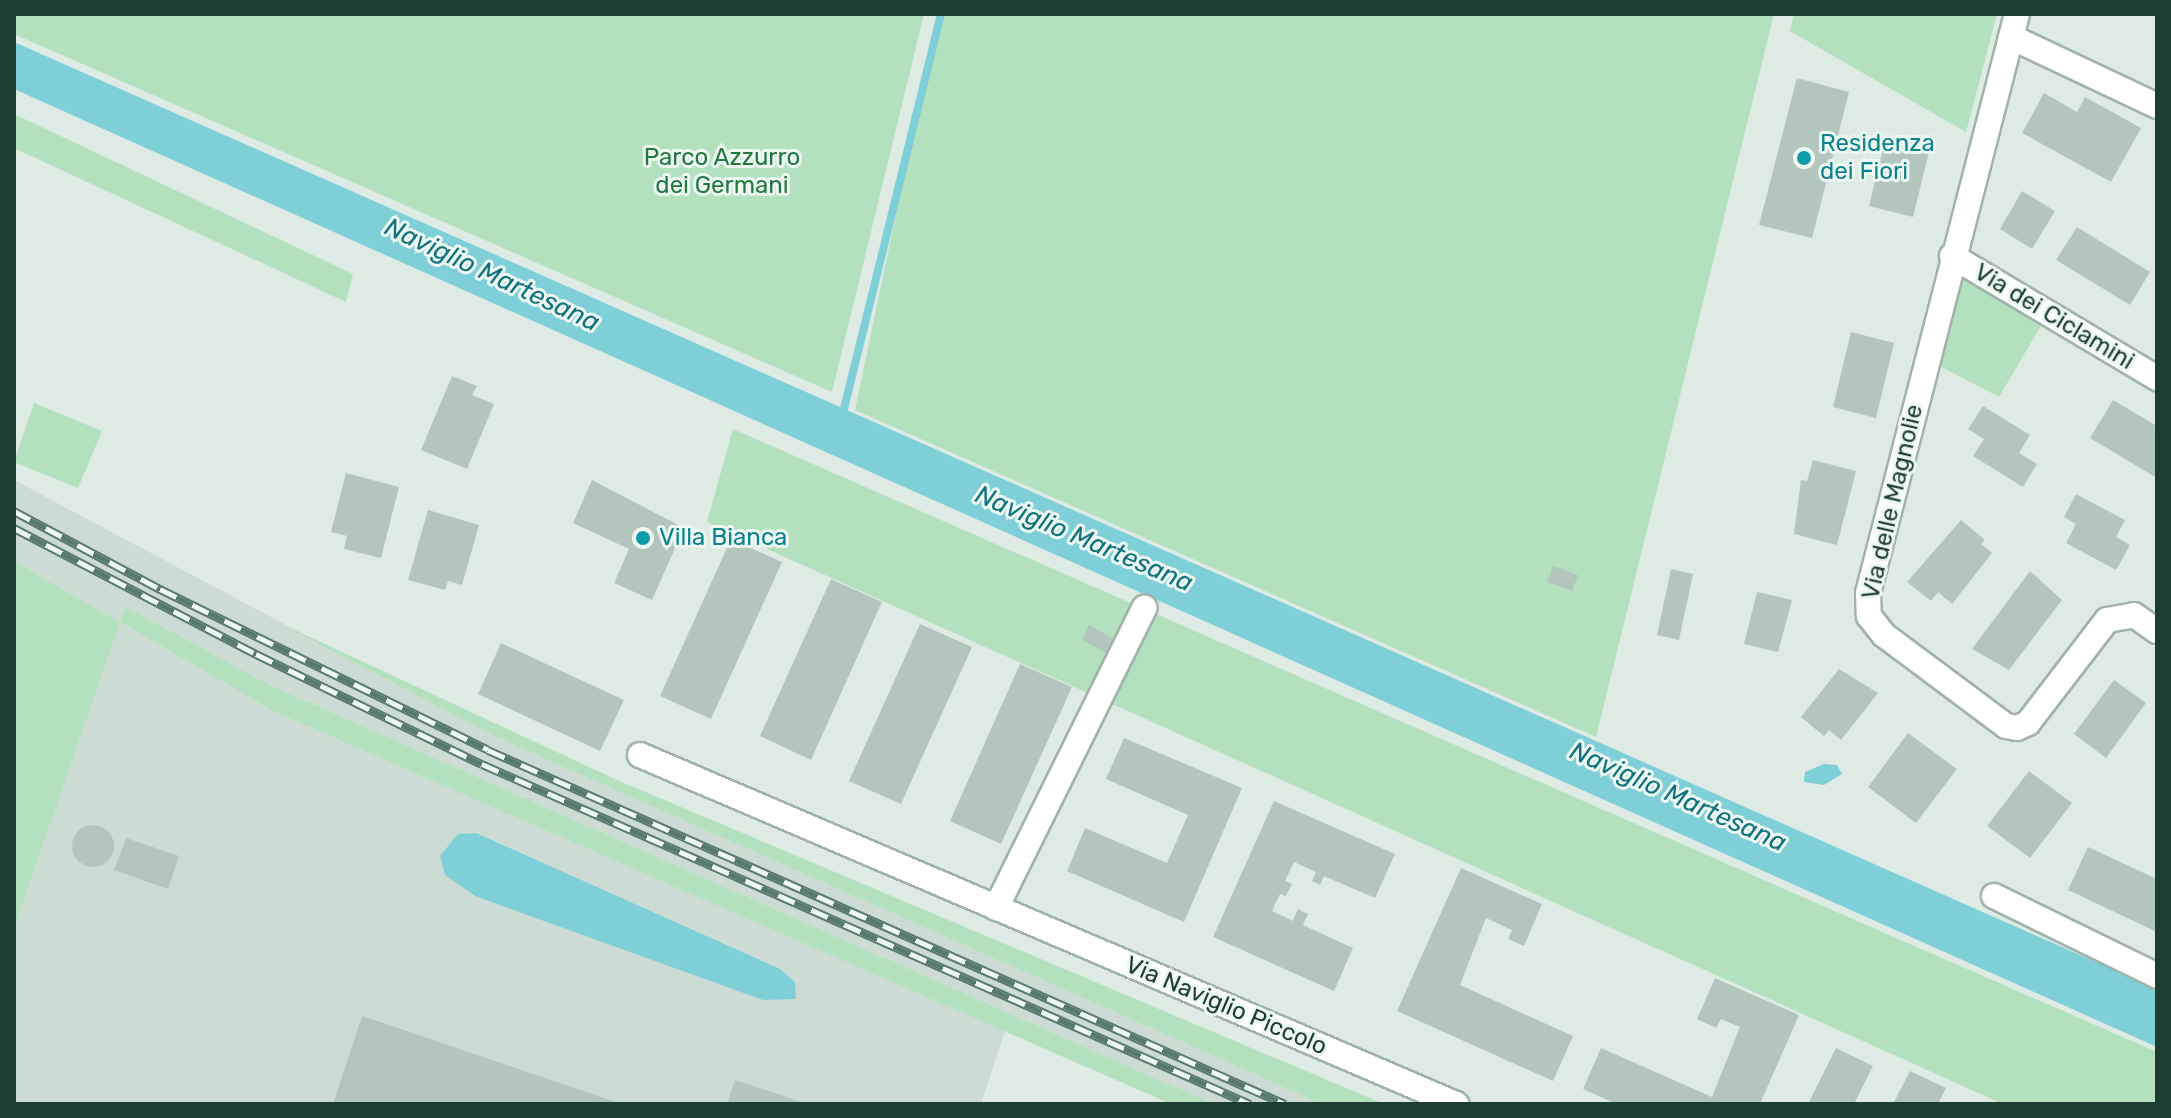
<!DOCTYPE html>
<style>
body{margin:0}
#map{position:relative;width:2171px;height:1118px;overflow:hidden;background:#deebe4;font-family:Rubik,sans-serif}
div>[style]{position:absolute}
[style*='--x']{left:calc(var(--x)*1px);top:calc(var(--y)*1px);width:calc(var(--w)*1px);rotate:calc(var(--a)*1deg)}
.built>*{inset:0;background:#ccdbd3}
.green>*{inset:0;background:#b3e0bd}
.water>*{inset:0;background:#7ecfd8}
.stream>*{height:8px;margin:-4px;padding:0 4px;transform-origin:4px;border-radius:4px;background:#7ecfd8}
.building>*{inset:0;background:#b3c6bd}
.round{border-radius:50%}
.roads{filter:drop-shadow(2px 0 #a0b3ab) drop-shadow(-2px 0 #a0b3ab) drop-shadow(0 2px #a0b3ab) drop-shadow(0 -2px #a0b3ab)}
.minor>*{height:24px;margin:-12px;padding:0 12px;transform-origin:12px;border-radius:12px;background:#fff}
.rail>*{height:9px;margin-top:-4.5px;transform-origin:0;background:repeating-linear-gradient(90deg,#eef8f2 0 18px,#57796e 0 36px);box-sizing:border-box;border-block:2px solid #57796e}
.dots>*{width:22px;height:22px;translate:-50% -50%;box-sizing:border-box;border:4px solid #eef8f2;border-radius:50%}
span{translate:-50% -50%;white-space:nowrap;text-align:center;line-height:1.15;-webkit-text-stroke:6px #eef8f2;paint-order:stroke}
.culture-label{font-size:24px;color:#0d838f}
.left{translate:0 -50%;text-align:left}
.park-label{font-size:24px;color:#23783f}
.street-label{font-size:24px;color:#1d3d33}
.water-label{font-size:26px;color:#11737f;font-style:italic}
.frame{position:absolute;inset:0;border:16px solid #1d3d33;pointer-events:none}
</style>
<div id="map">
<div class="built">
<i style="clip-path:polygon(14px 480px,494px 736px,1322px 1104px,1213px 1104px,270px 685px,127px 609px,120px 622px,273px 711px,1005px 1031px,981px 1104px,14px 1104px,14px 928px,119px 622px,14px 561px)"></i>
</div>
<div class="green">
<i style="clip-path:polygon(14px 14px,924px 14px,832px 392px,14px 34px)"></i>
<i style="clip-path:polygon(938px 14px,1774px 14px,1596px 737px,855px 410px)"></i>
<i style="clip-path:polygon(1794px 14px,1997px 14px,1966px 132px,1790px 31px)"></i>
<i style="clip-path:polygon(14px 114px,353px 274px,346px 302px,14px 148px)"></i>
<i style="clip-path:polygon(1960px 276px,2042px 324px,1999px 397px,1938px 365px)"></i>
<i style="clip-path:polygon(34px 403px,102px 431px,78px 488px,14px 462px)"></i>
<i style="clip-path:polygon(733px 429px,2157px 1052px,2157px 1104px,2003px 1104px,707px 522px)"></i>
<i style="clip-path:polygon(14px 561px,119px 622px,127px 608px,270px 685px,1213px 1104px,1171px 1104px,273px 711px,120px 622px,14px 928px)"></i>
<i style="clip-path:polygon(282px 624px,617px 780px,1384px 1104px,1322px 1104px,494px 736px)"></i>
</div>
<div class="water">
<i style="clip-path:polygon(14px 42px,2157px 989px,2157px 1047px,14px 89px)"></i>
<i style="clip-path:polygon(1824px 764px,1837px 765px,1842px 774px,1824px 785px,1804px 782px,1805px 772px)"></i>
<i style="clip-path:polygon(476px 833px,780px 969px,795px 982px,796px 999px,763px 1000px,475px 896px,445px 875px,440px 856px,458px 834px)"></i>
</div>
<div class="stream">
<i style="--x:841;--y:421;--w:419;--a:-76.2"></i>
</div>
<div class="building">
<i style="clip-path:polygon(1797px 78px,1849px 92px,1812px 238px,1759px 225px)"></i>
<i style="clip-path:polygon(2044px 93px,2077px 112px,2085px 97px,2141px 128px,2111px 182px,2022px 133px)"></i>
<i style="clip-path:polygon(1885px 141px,1929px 152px,1913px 217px,1869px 206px)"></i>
<i style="clip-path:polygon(2022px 191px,2055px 211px,2032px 249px,2000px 229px)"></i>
<i style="clip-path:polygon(2077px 227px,2150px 272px,2130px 305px,2056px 260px)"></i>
<i style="clip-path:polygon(1851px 332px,1894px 343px,1876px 418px,1833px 407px)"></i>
<i style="clip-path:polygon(452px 376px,477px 386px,472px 395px,494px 404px,467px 469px,421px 450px)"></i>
<i style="clip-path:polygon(2113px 400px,2157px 426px,2157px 478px,2090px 438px)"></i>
<i style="clip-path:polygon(1983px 406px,2030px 435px,2019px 453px,2037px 464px,2023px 487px,1973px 456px,1984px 439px,1968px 429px)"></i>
<i style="clip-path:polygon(1813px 460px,1856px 471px,1837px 545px,1794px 534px,1801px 480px,1807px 481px)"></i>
<i style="clip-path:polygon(346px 473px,399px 487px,381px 558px,344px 549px,347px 536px,331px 532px)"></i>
<i style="clip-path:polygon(592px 480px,684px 528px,652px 600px,614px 583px,629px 549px,573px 523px)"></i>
<i style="clip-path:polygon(2076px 494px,2125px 520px,2116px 537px,2130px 545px,2116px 570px,2066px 543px,2076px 524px,2064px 517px)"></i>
<i style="clip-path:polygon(428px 510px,479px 525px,462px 585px,448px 581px,445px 590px,408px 580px)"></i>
<i style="clip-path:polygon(1961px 520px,1985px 540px,1981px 544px,1992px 553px,1952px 604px,1938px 592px,1931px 601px,1907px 582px)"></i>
<i style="clip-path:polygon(731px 539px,782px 562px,711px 719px,660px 696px)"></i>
<i style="clip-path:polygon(1553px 566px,1578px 575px,1572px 591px,1547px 582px)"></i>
<i style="clip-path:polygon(1671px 569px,1693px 574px,1679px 640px,1657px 635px)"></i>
<i style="clip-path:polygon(2030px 571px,2062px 600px,2009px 670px,1972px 649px)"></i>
<i style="clip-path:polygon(831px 579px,882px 602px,811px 760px,760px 736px)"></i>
<i style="clip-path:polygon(1757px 592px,1792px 600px,1778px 652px,1744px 644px)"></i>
<i style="clip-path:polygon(920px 624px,972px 647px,901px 804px,849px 781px)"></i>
<i style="clip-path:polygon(1089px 625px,1116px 640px,1109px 654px,1082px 640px)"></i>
<i style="clip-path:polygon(501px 643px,624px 700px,600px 751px,478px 694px)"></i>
<i style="clip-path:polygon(1020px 664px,1072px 687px,1001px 844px,950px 821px)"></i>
<i style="clip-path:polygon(1839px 669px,1878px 693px,1841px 740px,1829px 730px,1824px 736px,1801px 717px)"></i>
<i style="clip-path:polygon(2114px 680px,2146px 703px,2106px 758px,2074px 734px)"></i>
<i style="clip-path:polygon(1908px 733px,1957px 769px,1916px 823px,1868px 787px)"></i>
<i style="clip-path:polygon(1124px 738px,1242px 788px,1184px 922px,1067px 871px,1085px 828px,1167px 863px,1188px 815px,1106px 779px)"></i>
<i style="clip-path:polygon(2029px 771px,2072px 803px,2030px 858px,1987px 826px)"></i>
<i style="clip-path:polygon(1274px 801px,1395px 854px,1375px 898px,1324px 876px,1320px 885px,1312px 881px,1316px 872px,1294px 862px,1285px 881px,1292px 884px,1286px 896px,1280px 894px,1272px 911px,1293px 921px,1298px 909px,1308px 914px,1303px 925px,1353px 948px,1334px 991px,1213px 937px)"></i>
<i class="round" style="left:72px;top:825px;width:42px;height:42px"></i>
<i style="clip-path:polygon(126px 838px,179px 856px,168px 889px,114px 870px)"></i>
<i style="clip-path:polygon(2088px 847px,2157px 879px,2157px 932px,2068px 890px)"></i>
<i style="clip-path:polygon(1461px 868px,1542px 904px,1524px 946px,1508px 939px,1512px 930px,1486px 918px,1460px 985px,1573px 1036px,1553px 1081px,1397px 1011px)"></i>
<i style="clip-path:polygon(1715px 978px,1799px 1015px,1760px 1104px,1616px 1104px,1583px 1089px,1601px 1048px,1712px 1097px,1740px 1027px,1721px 1019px,1716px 1028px,1697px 1019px)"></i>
<i style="clip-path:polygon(362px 1016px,619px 1103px,619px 1104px,333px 1104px)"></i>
<i style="clip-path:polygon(1836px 1048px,1873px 1066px,1854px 1104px,1808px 1104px)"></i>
<i style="clip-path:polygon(1910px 1071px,1946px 1088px,1938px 1104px,1893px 1104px)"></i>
<i style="clip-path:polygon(735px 1080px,799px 1101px,799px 1104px,727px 1104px)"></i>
</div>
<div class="roads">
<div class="minor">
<i style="--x:2017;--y:14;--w:598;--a:104.43"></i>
<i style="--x:1868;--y:593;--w:23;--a:88"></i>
<i style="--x:1869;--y:616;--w:24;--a:52"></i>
<i style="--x:1884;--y:635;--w:152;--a:36.7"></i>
<i style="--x:2006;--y:726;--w:11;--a:10"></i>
<i style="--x:2017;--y:728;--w:12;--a:-24"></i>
<i style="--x:2028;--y:723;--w:130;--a:-52.5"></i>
<i style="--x:2107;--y:620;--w:27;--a:-10"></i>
<i style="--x:2134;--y:615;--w:28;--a:35"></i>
<i style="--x:2011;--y:37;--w:161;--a:25.3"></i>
<i style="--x:1952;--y:256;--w:239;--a:30.8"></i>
<i style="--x:640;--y:755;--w:888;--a:23.16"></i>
<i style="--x:1994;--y:896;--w:182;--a:26.1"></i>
<i style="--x:996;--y:908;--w:335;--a:-63.7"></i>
</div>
</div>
<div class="rail">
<i style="--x:14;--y:511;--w:166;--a:28.1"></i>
<i style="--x:160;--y:589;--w:365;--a:26.1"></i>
<i style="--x:488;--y:750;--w:872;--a:23.95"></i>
<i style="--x:14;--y:528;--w:273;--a:27.5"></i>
<i style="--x:256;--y:654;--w:251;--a:26"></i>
<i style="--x:482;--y:764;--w:840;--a:23.88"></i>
</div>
<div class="dots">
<i style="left:1804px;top:158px;background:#0f9aa8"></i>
<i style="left:643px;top:538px;background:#0f9aa8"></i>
</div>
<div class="culture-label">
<span class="left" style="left:1820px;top:158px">Residenza<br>dei Fiori</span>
<span class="left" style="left:659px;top:538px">Villa Bianca</span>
</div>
<div class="park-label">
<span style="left:722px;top:172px">Parco Azzurro<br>dei Germani</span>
</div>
<div class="street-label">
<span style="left:2054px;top:317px;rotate:31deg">Via dei Ciclamini</span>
<span style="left:1893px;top:502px;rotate:-77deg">Via delle Magnolie</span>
<span style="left:1226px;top:1006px;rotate:23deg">Via Naviglio Piccolo</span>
</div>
<div class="water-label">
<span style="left:492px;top:275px;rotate:25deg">Naviglio Martesana</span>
<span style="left:1084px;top:539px;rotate:23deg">Naviglio Martesana</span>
<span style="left:1678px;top:797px;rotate:24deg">Naviglio Martesana</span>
</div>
<div class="frame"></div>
</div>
